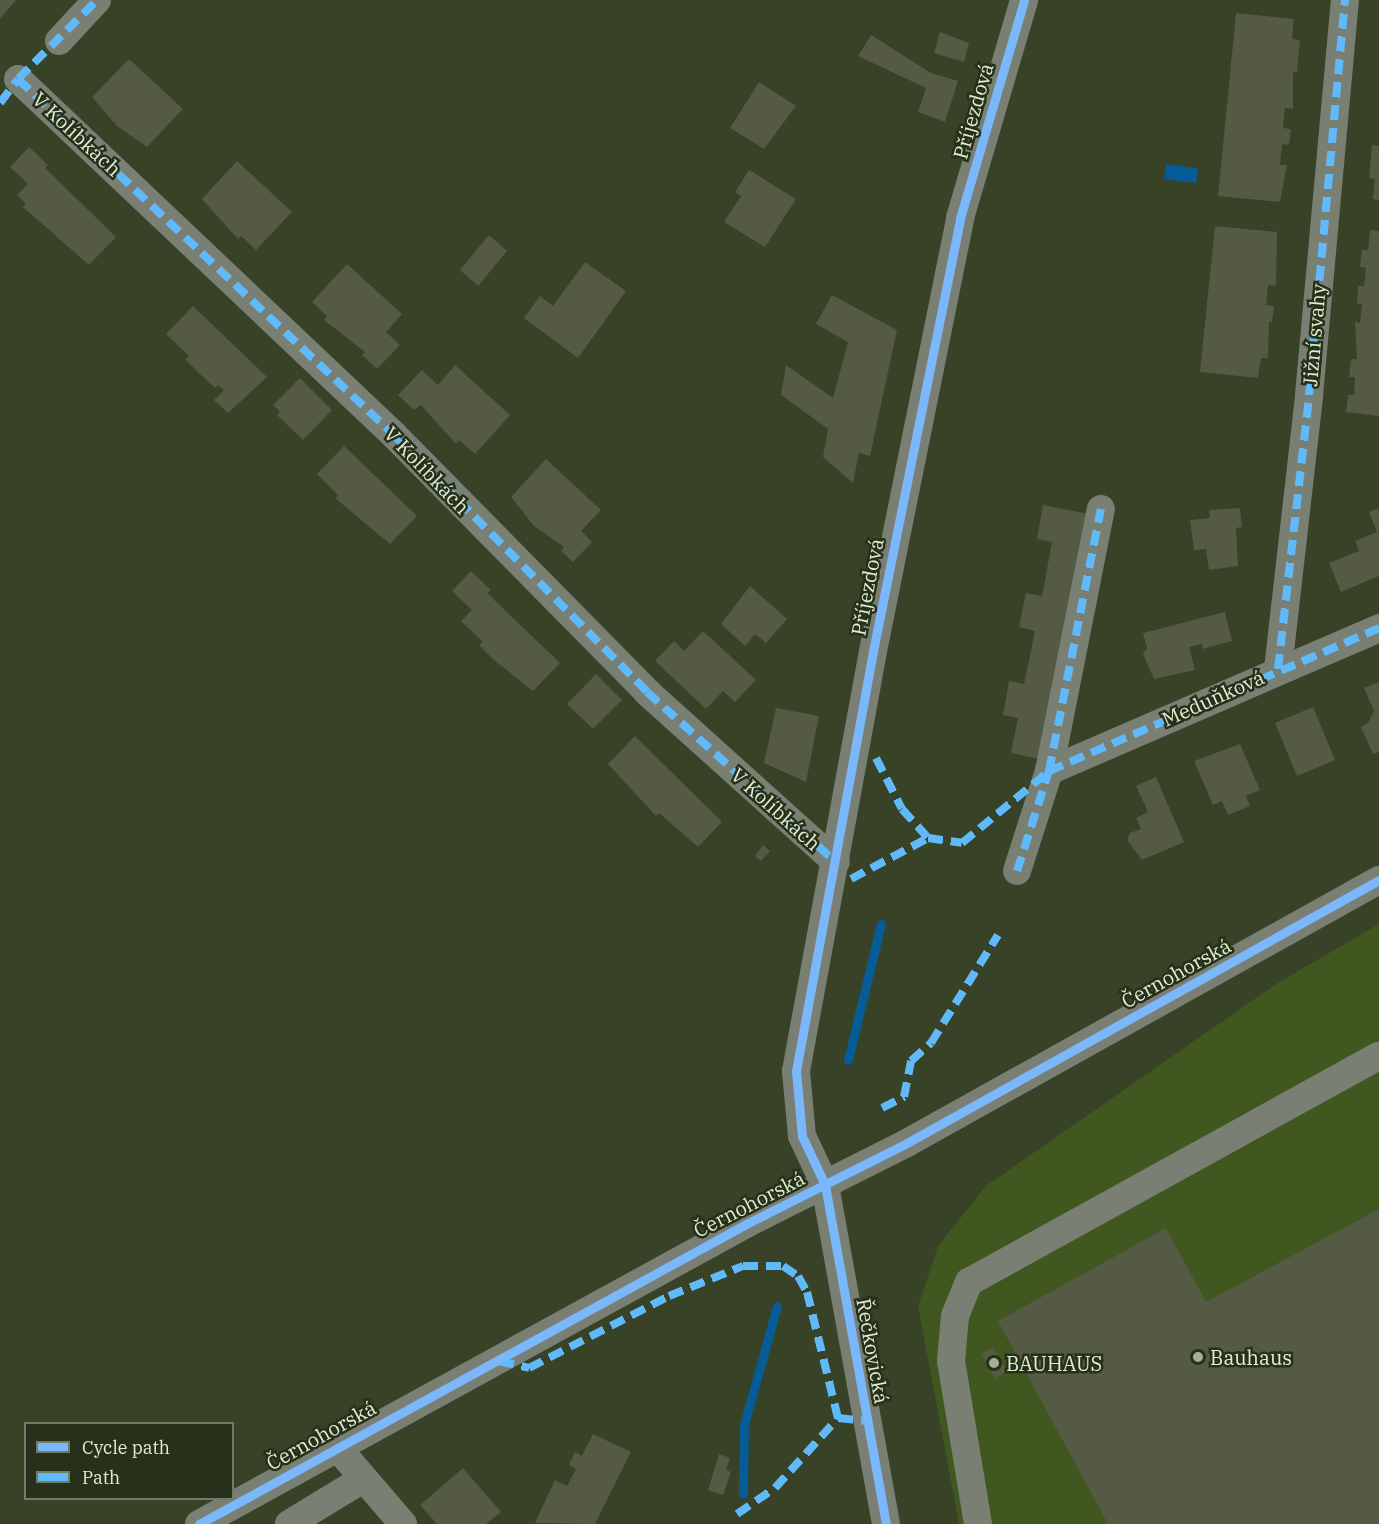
<!DOCTYPE html>
<meta charset="utf-8">
<style>
body{margin:0}
#map{position:relative;width:1379px;height:1524px;overflow:hidden;background:#374227;font-family:"IBM Plex Serif",serif}
div>[style]{position:absolute}
[style*='--x']{left:calc(var(--x)*1px);top:calc(var(--y)*1px);width:calc(var(--w)*1px);rotate:calc(var(--a)*1deg)}
.built>*{inset:0;background:#405720}
.water>*{inset:0;background:#055c97}
.stream>*{height:9px;margin:-4.5px;padding:0 4.5px;transform-origin:4.5px;border-radius:4.5px;background:#055c97}
.building>*{inset:0;background:#545a43}
.minor>*{height:28px;margin:-14px;padding:0 14px;transform-origin:14px;border-radius:14px;background:#7a7f74}
.quiet>*{height:8px;margin-top:-4px;transform-origin:0;background:repeating-linear-gradient(90deg,#60bafa 0 15px,transparent 0 23px)}
.cycleway>*{height:9px;margin:-4.5px;padding:0 4.5px;transform-origin:4.5px;border-radius:4.5px;background:#7ab7fb}
.dots>*{width:16px;height:16px;translate:-50% -50%;box-sizing:border-box;border:3px solid #26301a;border-radius:50%}
span{translate:-50% -50%;white-space:nowrap;text-align:center;line-height:1.15;-webkit-text-stroke:5px #26301a;paint-order:stroke}
.street-label{font-size:20px;color:#dfedd1}
.poi-label{font-size:20px;color:#dfedd1}
.left{translate:0 -50%;text-align:left}
.legend{position:absolute;left:24px;top:1422px;width:210px;height:78px;box-sizing:border-box;background:#26301a;border:2px solid #707c63;margin:0;padding:8px 10px;list-style:none;font-size:18px;color:#dfedd1}
.legend li{display:flex;align-items:center;gap:12px;height:30px}
.legend b{width:30px;border:2px solid #707c63}
</style>
<div id="map">
<div class="built">
<i style="clip-path:polygon(1379px 924px,1379px 1524px,959px 1524px,918px 1306px,938px 1246px,986px 1186px,1276px 984px)"></i>
</div>
<div class="water">
<i style="clip-path:polygon(1166px 164px,1198px 168px,1196px 183px,1164px 179px)"></i>
</div>
<div class="stream">
<i style="--x:848;--y:1060;--w:140;--a:-76.4"></i>
<i style="--x:743;--y:1494;--w:69;--a:-89.2"></i>
<i style="--x:744;--y:1425;--w:123;--a:-74.5"></i>
</div>
<div class="building">
<i style="clip-path:polygon(0 0,16px 0,0 19px)"></i>
<i style="clip-path:polygon(1236px 13px,1294px 19px,1292px 39px,1300px 40px,1297px 73px,1293px 72px,1293px 109px,1285px 108px,1283px 128px,1291px 129px,1289px 145px,1282px 144px,1280px 165px,1287px 165px,1280px 202px,1218px 196px)"></i>
<i style="clip-path:polygon(940px 32px,969px 43px,964px 62px,934px 53px)"></i>
<i style="clip-path:polygon(871px 35px,931px 73px,958px 81px,945px 122px,918px 112px,926px 88px,858px 56px)"></i>
<i style="clip-path:polygon(129px 59px,183px 109px,147px 147px,117px 126px,92px 97px)"></i>
<i style="clip-path:polygon(759px 82px,796px 106px,764px 149px,730px 128px)"></i>
<i style="clip-path:polygon(1372px 145px,1379px 146px,1379px 200px,1373px 199px,1375px 179px,1369px 178px)"></i>
<i style="clip-path:polygon(29px 147px,48px 165px,45px 168px,116px 237px,89px 265px,23px 207px,26px 204px,17px 195px,28px 184px,10px 167px)"></i>
<i style="clip-path:polygon(237px 161px,292px 212px,256px 250px,241px 236px,238px 239px,202px 199px)"></i>
<i style="clip-path:polygon(749px 170px,796px 199px,765px 247px,724px 222px,741px 196px,735px 192px)"></i>
<i style="clip-path:polygon(1215px 226px,1277px 232px,1276px 286px,1268px 285px,1266px 305px,1274px 306px,1272px 322px,1269px 322px,1268px 358px,1261px 358px,1258px 378px,1200px 372px)"></i>
<i style="clip-path:polygon(1370px 230px,1379px 231px,1379px 416px,1346px 412px,1348px 395px,1354px 395px,1355px 377px,1349px 377px,1351px 359px,1357px 359px,1355px 322px,1360px 323px,1362px 304px,1357px 304px,1358px 286px,1364px 286px,1366px 268px,1360px 267px,1362px 250px,1368px 250px)"></i>
<i style="clip-path:polygon(489px 235px,507px 251px,478px 286px,460px 270px)"></i>
<i style="clip-path:polygon(585px 262px,626px 291px,578px 358px,524px 318px,540px 296px,553px 306px)"></i>
<i style="clip-path:polygon(347px 264px,402px 314px,386px 332px,400px 345px,377px 369px,362px 355px,365px 352px,324px 320px,327px 316px,312px 302px)"></i>
<i style="clip-path:polygon(832px 295px,897px 330px,870px 456px,859px 453px,853px 483px,823px 457px,828px 429px,781px 395px,786px 365px,833px 398px,848px 342px,816px 324px)"></i>
<i style="clip-path:polygon(193px 306px,267px 377px,228px 413px,214px 400px,224px 390px,218px 385px,215px 388px,200px 374px,185px 359px,189px 356px,166px 334px)"></i>
<i style="clip-path:polygon(455px 365px,510px 415px,475px 454px,459px 440px,456px 444px,421px 405px,414px 410px,398px 395px,422px 370px,438px 385px)"></i>
<i style="clip-path:polygon(300px 378px,332px 410px,303px 440px,277px 415px,280px 412px,273px 405px)"></i>
<i style="clip-path:polygon(344px 446px,417px 516px,390px 544px,335px 498px,338px 495px,317px 474px)"></i>
<i style="clip-path:polygon(546px 459px,601px 510px,581px 531px,592px 542px,573px 562px,561px 551px,564px 547px,534px 526px,511px 497px)"></i>
<i style="clip-path:polygon(1043px 505px,1088px 514px,1039px 759px,1011px 753px,1018px 718px,1003px 715px,1009px 681px,1024px 684px,1035px 631px,1019px 627px,1026px 593px,1042px 596px,1052px 542px,1037px 539px)"></i>
<i style="clip-path:polygon(1240px 508px,1242px 527px,1236px 528px,1238px 566px,1209px 570px,1206px 549px,1194px 550px,1190px 520px,1210px 518px,1209px 510px)"></i>
<i style="clip-path:polygon(1379px 508px,1379px 576px,1341px 592px,1329px 563px,1359px 551px,1355px 541px,1377px 532px,1369px 512px)"></i>
<i style="clip-path:polygon(471px 571px,491px 590px,487px 593px,560px 663px,533px 691px,494px 660px,479px 645px,483px 642px,461px 621px,472px 610px,452px 591px)"></i>
<i style="clip-path:polygon(750px 586px,787px 619px,766px 643px,755px 634px,745px 646px,721px 624px)"></i>
<i style="clip-path:polygon(1225px 612px,1232px 641px,1203px 649px,1202px 644px,1189px 647px,1195px 670px,1154px 679px,1143px 654px,1147px 648px,1143px 633px)"></i>
<i style="clip-path:polygon(703px 631px,756px 680px,735px 702px,723px 691px,706px 709px,655px 661px,674px 641px,684px 651px)"></i>
<i style="clip-path:polygon(596px 674px,622px 700px,593px 729px,567px 704px)"></i>
<i style="clip-path:polygon(1379px 682px,1379px 752px,1373px 754px,1361px 727px,1368px 723px,1374px 711px,1364px 688px)"></i>
<i style="clip-path:polygon(1313px 707px,1335px 760px,1297px 776px,1275px 723px)"></i>
<i style="clip-path:polygon(776px 708px,819px 716px,806px 782px,764px 763px)"></i>
<i style="clip-path:polygon(635px 736px,722px 822px,698px 847px,659px 813px,656px 816px,608px 764px)"></i>
<i style="clip-path:polygon(1240px 744px,1260px 790px,1246px 796px,1250px 806px,1228px 815px,1222px 801px,1213px 805px,1194px 761px)"></i>
<i style="clip-path:polygon(1156px 777px,1184px 842px,1142px 860px,1127px 840px,1130px 833px,1141px 829px,1136px 818px,1148px 812px,1136px 786px)"></i>
<i style="clip-path:polygon(763px 845px,770px 851px,761px 861px,755px 856px)"></i>
<i style="clip-path:polygon(1379px 1209px,1379px 1524px,1108px 1524px,998px 1321px,1166px 1228px,1206px 1302px)"></i>
<i style="clip-path:polygon(993px 1347px,1007px 1372px,995px 1378px,981px 1354px)"></i>
<i style="clip-path:polygon(593px 1434px,631px 1452px,595px 1524px,535px 1523px,555px 1480px,567px 1486px,576px 1469px,569px 1465px,575px 1452px,582px 1456px)"></i>
<i style="clip-path:polygon(719px 1454px,730px 1458px,726px 1470px,731px 1472px,723px 1495px,708px 1490px)"></i>
<i style="clip-path:polygon(463px 1468px,501px 1512px,486px 1524px,437px 1524px,420px 1505px)"></i>
</div>
<div class="minor">
<i style="--x:59;--y:41;--w:56;--a:-47.2"></i>
<i style="--x:18;--y:79;--w:518;--a:43.43"></i>
<i style="--x:394;--y:435;--w:361;--a:45.4"></i>
<i style="--x:647;--y:692;--w:254;--a:42"></i>
<i style="--x:1278;--y:669;--w:276;--a:-83.5"></i>
<i style="--x:1309;--y:395;--w:397;--a:-84.8"></i>
<i style="--x:1049;--y:771;--w:267;--a:-78.8"></i>
<i style="--x:1017;--y:871;--w:105;--a:-72.3"></i>
<i style="--x:1049;--y:771;--w:360;--a:-23.4"></i>
<i style="--x:336;--y:1446;--w:103;--a:49.3"></i>
<i style="--x:199;--y:1524;--w:624;--a:-28.74"></i>
<i style="--x:746;--y:1224;--w:178;--a:-26.7"></i>
<i style="--x:905;--y:1144;--w:543;--a:-29.12"></i>
<i style="--x:289;--y:1524;--w:87;--a:-31.3"></i>
<i style="--x:886;--y:1524;--w:344;--a:-100.2"></i>
<i style="--x:825;--y:1185;--w:54;--a:-115.1"></i>
<i style="--x:802;--y:1136;--w:65;--a:-95.3"></i>
<i style="--x:796;--y:1071;--w:427;--a:-79.6"></i>
<i style="--x:873;--y:651;--w:442;--a:-78.6"></i>
<i style="--x:960;--y:218;--w:227;--a:-73.6"></i>
<i style="--x:978;--y:1524;--w:165;--a:-99.4"></i>
<i style="--x:951;--y:1361;--w:45;--a:-84.9"></i>
<i style="--x:955;--y:1316;--w:37;--a:-68"></i>
<i style="--x:969;--y:1282;--w:468;--a:-28.9"></i>
</div>
<div class="quiet">
<i style="--x:18;--y:79;--w:518;--a:43.43"></i>
<i style="--x:394;--y:435;--w:361;--a:45.4"></i>
<i style="--x:647;--y:692;--w:254;--a:42"></i>
<i style="--x:0;--y:103;--w:30;--a:-53"></i>
<i style="--x:18;--y:79;--w:112;--a:-45"></i>
<i style="--x:1278;--y:669;--w:276;--a:-83.5"></i>
<i style="--x:1309;--y:395;--w:397;--a:-84.8"></i>
<i style="--x:876;--y:758;--w:57;--a:63"></i>
<i style="--x:902;--y:809;--w:39;--a:48"></i>
<i style="--x:1017;--y:871;--w:105;--a:-72.3"></i>
<i style="--x:1049;--y:771;--w:360;--a:-23.4"></i>
<i style="--x:851;--y:879;--w:87;--a:-28"></i>
<i style="--x:928;--y:838;--w:34;--a:8"></i>
<i style="--x:962;--y:843;--w:113;--a:-39.6"></i>
<i style="--x:1049;--y:771;--w:267;--a:-78.8"></i>
<i style="--x:882;--y:1108;--w:25;--a:-27"></i>
<i style="--x:904;--y:1097;--w:37;--a:-79"></i>
<i style="--x:911;--y:1061;--w:27;--a:-42"></i>
<i style="--x:931;--y:1043;--w:127;--a:-58.2"></i>
<i style="--x:499;--y:1361;--w:31;--a:13"></i>
<i style="--x:529;--y:1368;--w:157;--a:-27.2"></i>
<i style="--x:669;--y:1296;--w:80;--a:-22.1"></i>
<i style="--x:743;--y:1266;--w:40;--a:0"></i>
<i style="--x:783;--y:1266;--w:18;--a:34"></i>
<i style="--x:798;--y:1276;--w:18;--a:61"></i>
<i style="--x:807;--y:1292;--w:130;--a:76.2"></i>
<i style="--x:838;--y:1418;--w:30;--a:6"></i>
<i style="--x:737;--y:1514;--w:46;--a:-34.4"></i>
<i style="--x:775;--y:1488;--w:94;--a:-48"></i>
</div>
<div class="cycleway">
<i style="--x:199;--y:1524;--w:624;--a:-28.74"></i>
<i style="--x:746;--y:1224;--w:178;--a:-26.7"></i>
<i style="--x:905;--y:1144;--w:543;--a:-29.12"></i>
<i style="--x:886;--y:1524;--w:344;--a:-100.2"></i>
<i style="--x:825;--y:1185;--w:54;--a:-115.1"></i>
<i style="--x:802;--y:1136;--w:65;--a:-95.3"></i>
<i style="--x:796;--y:1071;--w:427;--a:-79.6"></i>
<i style="--x:873;--y:651;--w:442;--a:-78.6"></i>
<i style="--x:960;--y:218;--w:227;--a:-73.6"></i>
</div>
<div class="dots">
<i style="left:1198px;top:1357px;background:#a4b196"></i>
<i style="left:994px;top:1363px;background:#a4b196"></i>
</div>
<div class="street-label">
<span style="left:973px;top:111px;rotate:-74deg">Příjezdová</span>
<span style="left:77px;top:134px;rotate:43deg">V Kolíbkách</span>
<span style="left:1314px;top:335px;rotate:-85deg">Jižní svahy</span>
<span style="left:427px;top:470px;rotate:46deg">V Kolíbkách</span>
<span style="left:867px;top:587px;rotate:-79deg">Příjezdová</span>
<span style="left:1213px;top:698px;rotate:-24deg">Meduňková</span>
<span style="left:776px;top:809px;rotate:42deg">V Kolíbkách</span>
<span style="left:1176px;top:973px;rotate:-29deg">Černohorská</span>
<span style="left:749px;top:1204px;rotate:-27deg">Černohorská</span>
<span style="left:873px;top:1351px;rotate:80deg">Řečkovická</span>
<span style="left:321px;top:1435px;rotate:-29deg">Černohorská</span>
</div>
<div class="poi-label">
<span class="left" style="left:1210px;top:1357px">Bauhaus</span>
<span class="left" style="left:1006px;top:1363px">BAUHAUS</span>
</div>
<ul class="legend">
<li><b style="height:8px;background:#7ab7fb"></b>Cycle path</li>
<li><b style="height:8px;background:#60bafa"></b>Path</li>
</ul>
</div>
